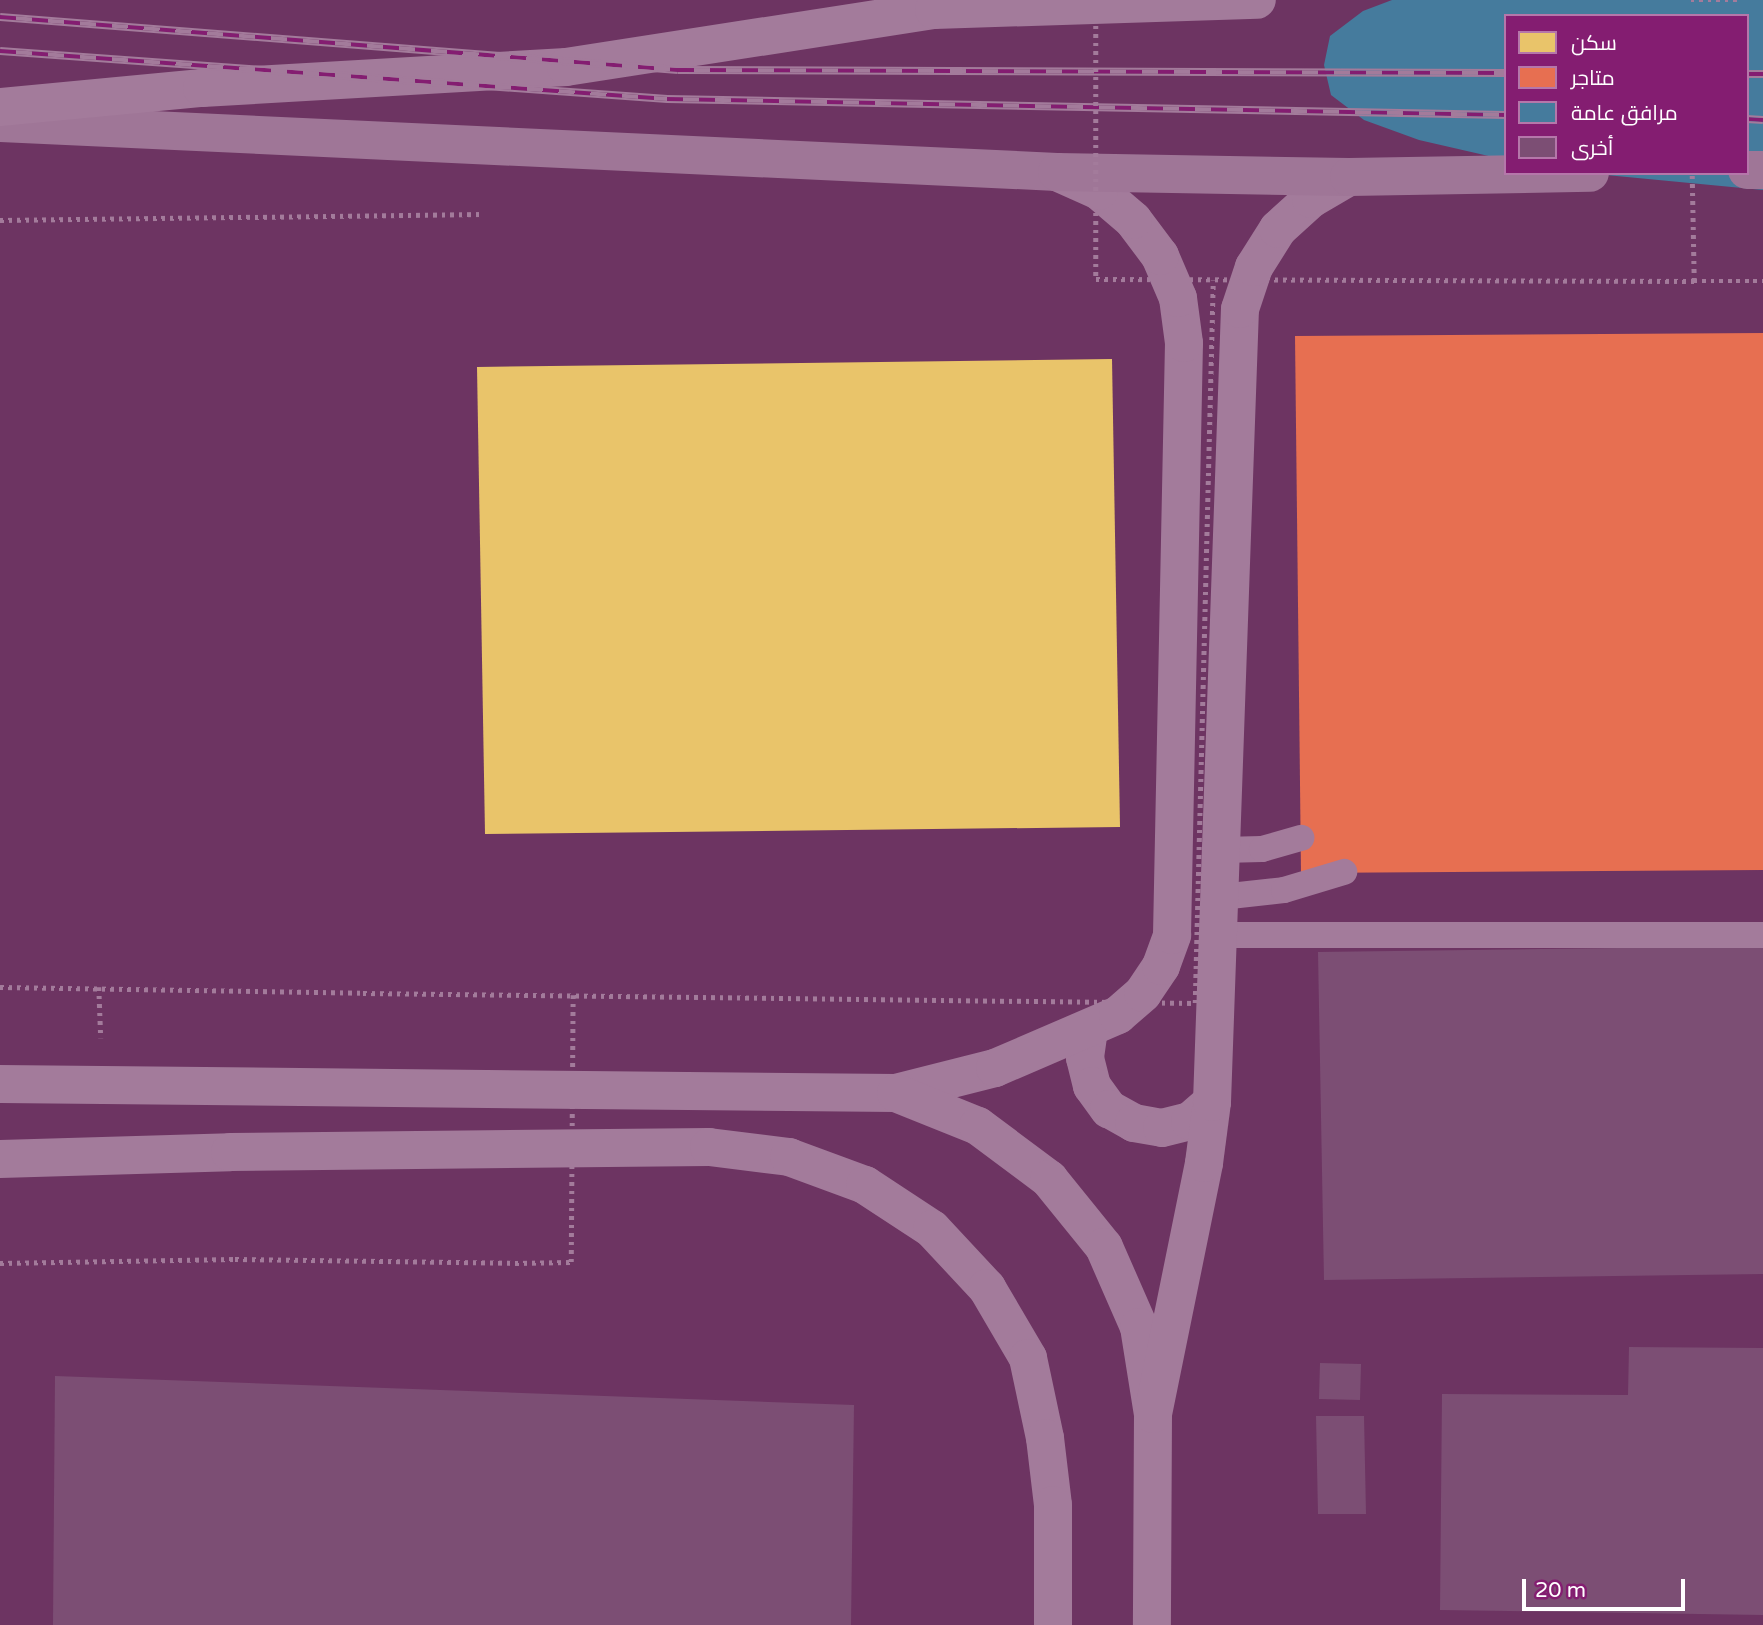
<!DOCTYPE html>
<meta charset="utf-8">
<style>
body{margin:0}
#map{position:relative;width:1763px;height:1625px;overflow:hidden;background:#6d3462;font-family:"Varela Round",Cairo,sans-serif}
div>[style]{position:absolute}
[style*='--x']{left:calc(var(--x)*1px);top:calc(var(--y)*1px);width:calc(var(--w)*1px);rotate:calc(var(--a)*1deg)}
.homes>*{inset:0;background:#e9c46a}
.shops>*{inset:0;background:#e76f51}
.public>*{inset:0;background:#457b9d}
.building>*{inset:0;background:#7c4e74}
.path>*{height:4.5px;margin-top:-2.25px;transform-origin:0;background:repeating-linear-gradient(90deg,#a37b9b 0 3.5px,transparent 0 8.5px)}
.service>*{height:26px;margin:-13px;padding:0 13px;transform-origin:13px;border-radius:13px;background:#a37b9b}
.tertiary>*{height:38px;margin:-19px;padding:0 19px;transform-origin:19px;border-radius:19px;background:#a37b9b}
.secondary>*{height:38px;margin:-19px;padding:0 19px;transform-origin:19px;border-radius:19px;background:#9f7697}
.motorway>*{height:38px;margin:-19px;padding:0 19px;transform-origin:19px;border-radius:19px;background:#a37b9b}
.rail>*{height:8px;margin-top:-4px;transform-origin:0;background:repeating-linear-gradient(90deg,#841d71 0 16px,#a37b9b 0 32px);box-sizing:border-box;border-block:2px solid #a37b9b}
.path-bridge>*{height:4.5px;margin-top:-2.25px;transform-origin:0;background:repeating-linear-gradient(90deg,#a37b9b 0 3.5px,transparent 0 8.5px)}
span{translate:-50% -50%;white-space:nowrap;text-align:center;line-height:1.15;-webkit-text-stroke:7px #841d71;paint-order:stroke}
.legend{position:absolute;left:1504px;top:14px;width:245px;height:161px;box-sizing:border-box;background:#841d71;border:2px solid #b577aa;margin:0;padding:9px 12px;list-style:none;font-size:21px;color:#fff}
.legend li{display:flex;align-items:center;gap:14px;height:35px}
.legend b{width:35px;border:2px solid #b577aa}
.scale{position:absolute;left:1522px;top:1579px;width:163px;height:32px;box-sizing:border-box;border:4px solid #fff;border-top:0;padding-left:9px;font-size:21px;line-height:24px;white-space:nowrap;color:#fff;-webkit-text-stroke:5px #841d71;paint-order:stroke}
</style>
<div id="map">
<div class="homes">
<i style="clip-path:polygon(1112px 359px,1120px 827px,485px 834px,477px 367px)"></i>
</div>
<div class="shops">
<i style="clip-path:polygon(1763px 333px,1763px 870px,1301px 873px,1295px 336px)"></i>
</div>
<div class="public">
<i style="clip-path:polygon(1392px 0,1763px 0,1763px 190px,1606px 175px,1747px 173px,1747px 16px,1506px 16px,1506px 160px,1419px 140px,1364px 120px,1331px 95px,1324px 65px,1330px 36px,1363px 11px)"></i>
</div>
<div class="building">
<i style="clip-path:polygon(1763px 946px,1763px 1274px,1324px 1280px,1318px 952px)"></i>
<i style="clip-path:polygon(1629px 1347px,1763px 1348px,1763px 1615px,1440px 1610px,1442px 1394px,1628px 1395px)"></i>
<i style="clip-path:polygon(1320px 1363px,1361px 1364px,1360px 1400px,1319px 1399px)"></i>
<i style="clip-path:polygon(55px 1376px,854px 1405px,851px 1625px,53px 1625px)"></i>
<i style="clip-path:polygon(1316px 1416px,1364px 1416px,1366px 1514px,1318px 1514px)"></i>
</div>
<div class="path">
<i style="--x:1691;--y:0;--w:47;--a:0"></i>
<i style="--x:0;--y:220;--w:483;--a:-0.7"></i>
<i style="--x:1694;--y:281;--w:69;--a:0"></i>
<i style="--x:0;--y:987;--w:363;--a:0.9"></i>
<i style="--x:99;--y:987;--w:51;--a:87.8"></i>
<i style="--x:0;--y:1263;--w:235;--a:-1"></i>
<i style="--x:235;--y:1259;--w:280;--a:0.8"></i>
</div>
<div class="service">
<i style="--x:1222;--y:850;--w:40;--a:-1.4"></i>
<i style="--x:1262;--y:849;--w:41;--a:-15.8"></i>
<i style="--x:1221;--y:897;--w:63;--a:-6.3"></i>
<i style="--x:1284;--y:890;--w:63;--a:-16.7"></i>
<i style="--x:1219;--y:935;--w:544;--a:0"></i>
</div>
<div class="tertiary">
<i style="--x:1089;--y:1029;--w:29;--a:98"></i>
<i style="--x:1085;--y:1058;--w:29;--a:76"></i>
<i style="--x:1092;--y:1086;--w:29;--a:54"></i>
<i style="--x:1109;--y:1109;--w:29;--a:29"></i>
<i style="--x:1134;--y:1123;--w:28;--a:10"></i>
<i style="--x:1162;--y:1128;--w:29;--a:-14"></i>
<i style="--x:1190;--y:1121;--w:29;--a:-41"></i>
<i style="--x:0;--y:1084;--w:896;--a:0.58"></i>
<i style="--x:896;--y:1093;--w:102;--a:-14.2"></i>
<i style="--x:995;--y:1068;--w:134;--a:-23.3"></i>
<i style="--x:1118;--y:1015;--w:33;--a:-41"></i>
<i style="--x:1143;--y:993;--w:32;--a:-56"></i>
<i style="--x:1161;--y:966;--w:33;--a:-70"></i>
<i style="--x:1172;--y:935;--w:592;--a:-88.84"></i>
<i style="--x:1184;--y:343;--w:45;--a:-97.6"></i>
<i style="--x:1178;--y:298;--w:46;--a:-113.2"></i>
<i style="--x:1160;--y:256;--w:45;--a:-126.9"></i>
<i style="--x:1133;--y:220;--w:45;--a:-139.5"></i>
<i style="--x:1099;--y:191;--w:46;--a:-155.7"></i>
<i style="--x:896;--y:1093;--w:88;--a:21.9"></i>
<i style="--x:978;--y:1126;--w:89;--a:36.7"></i>
<i style="--x:1049;--y:1179;--w:87;--a:51"></i>
<i style="--x:1104;--y:1247;--w:87;--a:66.4"></i>
<i style="--x:1139;--y:1327;--w:88;--a:80.9"></i>
<i style="--x:1153;--y:1414;--w:211;--a:90.3"></i>
<i style="--x:0;--y:1159;--w:230;--a:-1.7"></i>
<i style="--x:230;--y:1152;--w:479;--a:-0.6"></i>
<i style="--x:709;--y:1147;--w:81;--a:7.1"></i>
<i style="--x:789;--y:1157;--w:81;--a:20.2"></i>
<i style="--x:865;--y:1185;--w:80;--a:33.3"></i>
<i style="--x:932;--y:1229;--w:81;--a:47"></i>
<i style="--x:987;--y:1288;--w:81;--a:59.6"></i>
<i style="--x:1028;--y:1358;--w:82;--a:78"></i>
<i style="--x:1045;--y:1438;--w:67;--a:83.2"></i>
<i style="--x:1053;--y:1505;--w:120;--a:90"></i>
<i style="--x:1153;--y:1414;--w:256;--a:-78.5"></i>
<i style="--x:1204;--y:1163;--w:62;--a:-82.5"></i>
<i style="--x:1212;--y:1102;--w:793;--a:-87.98"></i>
<i style="--x:1240;--y:309;--w:44;--a:-71.6"></i>
<i style="--x:1254;--y:267;--w:45;--a:-57.7"></i>
<i style="--x:1278;--y:229;--w:45;--a:-42.3"></i>
<i style="--x:1311;--y:199;--w:44;--a:-30.1"></i>
</div>
<div class="secondary">
<i style="--x:0;--y:123;--w:1058;--a:2.65"></i>
<i style="--x:1057;--y:172;--w:292;--a:1"></i>
<i style="--x:1349;--y:177;--w:241;--a:-1"></i>
<i style="--x:1747;--y:170;--w:16;--a:0"></i>
</div>
<div class="motorway">
<i style="--x:0;--y:107;--w:203;--a:-5.4"></i>
<i style="--x:202;--y:88;--w:365;--a:-3.3"></i>
<i style="--x:566;--y:67;--w:372;--a:-8.8"></i>
<i style="--x:934;--y:10;--w:323;--a:-1.8"></i>
</div>
<div class="rail">
<i style="--x:0;--y:17;--w:680;--a:4.47"></i>
<i style="--x:678;--y:70;--w:828;--a:0.21"></i>
<i style="--x:0;--y:51;--w:669;--a:4.12"></i>
<i style="--x:667;--y:99;--w:839;--a:1.09"></i>
<i style="--x:1747;--y:74;--w:16;--a:0"></i>
<i style="--x:1747;--y:119;--w:16;--a:4"></i>
</div>
<div class="path-bridge">
<i style="--x:1096;--y:0;--w:279;--a:90"></i>
<i style="--x:1096;--y:279;--w:598;--a:0.19"></i>
<i style="--x:1694;--y:281;--w:108;--a:-91.1"></i>
<i style="--x:363;--y:993;--w:832;--a:0.69"></i>
<i style="--x:1195;--y:1003;--w:723;--a:-88.57"></i>
<i style="--x:515;--y:1263;--w:56;--a:-1"></i>
<i style="--x:571;--y:1262;--w:267;--a:-89.6"></i>
</div>
<ul class="legend">
<li><b style="height:19px;background:#e9c46a"></b>سكن</li>
<li><b style="height:19px;background:#e76f51"></b>متاجر</li>
<li><b style="height:19px;background:#457b9d"></b>مرافق عامة</li>
<li><b style="height:19px;background:#7c4e74"></b>أخرى</li>
</ul>
<div class="scale">20 m</div>
</div>
